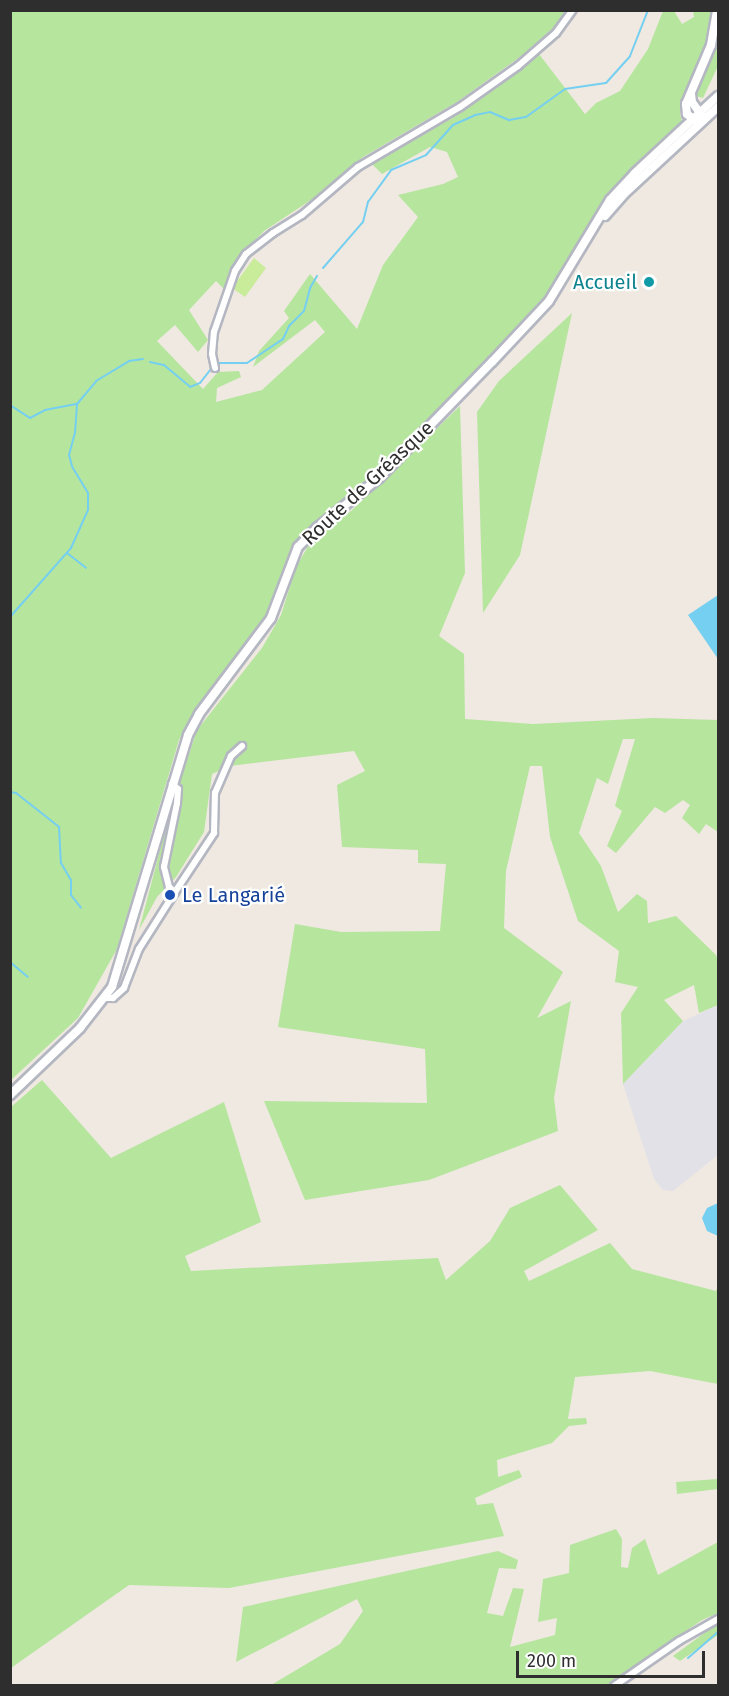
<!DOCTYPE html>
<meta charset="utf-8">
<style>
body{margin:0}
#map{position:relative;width:729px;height:1696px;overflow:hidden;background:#efe9e1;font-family:"Fira Sans",sans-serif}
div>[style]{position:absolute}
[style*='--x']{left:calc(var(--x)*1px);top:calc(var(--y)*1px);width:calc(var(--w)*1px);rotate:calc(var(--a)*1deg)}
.industrial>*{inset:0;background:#e3e1e8}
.green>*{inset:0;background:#b6e59e}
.pitch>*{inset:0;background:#c9ec9a}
.water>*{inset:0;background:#75cff0}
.stream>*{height:2px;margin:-1px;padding:0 1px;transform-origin:1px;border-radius:1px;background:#75cff0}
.roads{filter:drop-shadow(2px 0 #b4b7c1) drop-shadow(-2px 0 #b4b7c1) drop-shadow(0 2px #b4b7c1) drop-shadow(0 -2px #b4b7c1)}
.minor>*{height:6px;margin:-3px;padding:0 3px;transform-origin:3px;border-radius:3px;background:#fff}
.tertiary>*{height:8px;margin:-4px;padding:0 4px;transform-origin:4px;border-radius:4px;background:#fff}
.dots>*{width:16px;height:16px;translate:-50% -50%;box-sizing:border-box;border:3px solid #fff;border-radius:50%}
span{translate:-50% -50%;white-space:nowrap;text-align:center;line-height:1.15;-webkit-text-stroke:4.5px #fff;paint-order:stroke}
.culture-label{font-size:20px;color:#0d838f}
.right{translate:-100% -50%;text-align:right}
.street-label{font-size:20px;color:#2e2e2e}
.transit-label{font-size:20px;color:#164399}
.left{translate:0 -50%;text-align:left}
.frame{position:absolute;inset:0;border:12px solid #2e2e2e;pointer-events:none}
.scale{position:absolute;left:516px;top:1651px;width:189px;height:27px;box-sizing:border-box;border:3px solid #2e2e2e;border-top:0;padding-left:8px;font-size:18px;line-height:21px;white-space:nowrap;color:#2e2e2e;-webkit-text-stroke:4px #fff;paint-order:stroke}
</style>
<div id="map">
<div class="industrial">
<i style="clip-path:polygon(718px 1005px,718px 1155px,673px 1191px,663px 1190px,654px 1179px,623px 1084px,683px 1021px)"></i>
</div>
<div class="green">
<i style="clip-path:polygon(11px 11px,567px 11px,563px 19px,524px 54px,457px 102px,363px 157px,320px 194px,264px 231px,236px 260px,226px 291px,216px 281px,189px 310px,208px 340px,198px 352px,175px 325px,157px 341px,203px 389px,218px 372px,239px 371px,241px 377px,217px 388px,216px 402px,262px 390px,325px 332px,315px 320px,253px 367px,259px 351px,289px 318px,284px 311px,310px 274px,357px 329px,383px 265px,418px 217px,398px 195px,443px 184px,458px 177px,447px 152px,430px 147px,382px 174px,370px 162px,451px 119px,539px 54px,585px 114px,596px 103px,620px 91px,648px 49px,663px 11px,674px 11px,682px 24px,694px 17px,693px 11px,713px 11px,707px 46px,684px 96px,680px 114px,683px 125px,623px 179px,592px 219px,557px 282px,536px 309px,359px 489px,317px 521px,294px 548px,264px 621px,196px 708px,179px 740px,117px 949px,78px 1018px,11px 1080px)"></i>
<i style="clip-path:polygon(718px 31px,718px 66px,703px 98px,696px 96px,716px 44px)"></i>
<i style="clip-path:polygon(572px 313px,520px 555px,483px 613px,477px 412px,499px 381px)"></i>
<i style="clip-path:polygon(460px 406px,465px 573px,439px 636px,464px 654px,465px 719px,533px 724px,653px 718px,718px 720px,718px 832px,706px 824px,699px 834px,682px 818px,690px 805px,683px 800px,665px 813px,655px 807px,616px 853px,607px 846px,622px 811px,615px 806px,635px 739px,623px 739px,608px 784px,597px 778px,579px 833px,601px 866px,618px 912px,637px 894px,647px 901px,648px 923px,676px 916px,716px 955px,718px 960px,718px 1005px,699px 1013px,694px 985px,664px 1000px,683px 1021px,623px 1084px,621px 1013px,638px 987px,615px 982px,619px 951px,578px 921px,550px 837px,542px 766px,530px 766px,506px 871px,504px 928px,563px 972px,537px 1018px,571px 1001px,554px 1098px,558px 1131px,429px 1180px,305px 1200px,264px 1101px,427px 1103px,425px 1049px,278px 1027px,295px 924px,341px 932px,440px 931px,446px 864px,418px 863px,418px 850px,342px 847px,337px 785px,365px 771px,354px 751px,230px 766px,212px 774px,204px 832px,176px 877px,157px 897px,139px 930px,171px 808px,197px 730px,262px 648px,281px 615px,296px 567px,314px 536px,351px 511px)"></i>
<i style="clip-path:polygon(42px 1080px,111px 1158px,224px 1102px,261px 1222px,185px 1256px,191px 1271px,438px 1258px,446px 1280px,490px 1241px,510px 1208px,560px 1185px,598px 1230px,524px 1271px,529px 1281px,610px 1243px,632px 1269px,716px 1291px,718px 1286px,718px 1384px,650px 1371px,575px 1377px,568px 1419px,586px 1418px,587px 1424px,569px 1426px,552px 1443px,497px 1460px,498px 1477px,519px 1470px,522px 1477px,475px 1498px,477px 1505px,493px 1503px,504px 1536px,229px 1588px,129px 1585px,11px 1668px,11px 1107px)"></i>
<i style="clip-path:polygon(718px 1479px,718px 1489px,677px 1494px,676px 1482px)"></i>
<i style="clip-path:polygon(616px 1529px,622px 1539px,621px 1567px,628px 1568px,632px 1548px,645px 1539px,658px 1575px,718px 1542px,718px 1613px,702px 1620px,607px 1685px,271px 1685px,340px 1644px,363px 1611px,357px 1599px,236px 1662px,243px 1607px,498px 1551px,518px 1560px,516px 1569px,499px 1568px,487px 1613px,503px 1616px,513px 1588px,524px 1589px,510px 1647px,555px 1635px,557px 1618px,538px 1622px,543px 1579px,569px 1573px,570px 1545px)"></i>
<i style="clip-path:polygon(718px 1623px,718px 1635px,680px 1661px,673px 1656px)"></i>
</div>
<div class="pitch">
<i style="clip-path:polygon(254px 258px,266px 268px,245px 297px,232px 288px)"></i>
</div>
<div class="water">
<i style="clip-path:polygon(718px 595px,718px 659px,688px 615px)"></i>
<i style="clip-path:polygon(718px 1203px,718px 1236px,707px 1231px,702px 1218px,707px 1208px)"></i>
</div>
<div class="stream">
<i style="--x:323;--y:268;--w:61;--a:-49"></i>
<i style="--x:363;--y:222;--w:21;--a:-76"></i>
<i style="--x:368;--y:202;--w:39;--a:-54"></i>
<i style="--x:391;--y:170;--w:38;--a:-23"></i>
<i style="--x:426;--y:155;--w:40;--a:-48"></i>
<i style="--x:453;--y:125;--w:24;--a:-24"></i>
<i style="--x:475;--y:115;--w:15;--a:-11"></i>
<i style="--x:490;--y:112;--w:21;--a:23"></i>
<i style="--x:509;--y:120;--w:17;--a:-10"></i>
<i style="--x:526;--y:117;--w:48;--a:-35.7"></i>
<i style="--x:565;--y:89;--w:41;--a:-8.3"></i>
<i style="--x:606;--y:83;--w:36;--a:-48"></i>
<i style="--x:630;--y:56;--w:49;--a:-68.6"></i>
<i style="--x:150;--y:362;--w:14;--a:12"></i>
<i style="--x:164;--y:365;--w:34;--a:40"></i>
<i style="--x:190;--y:387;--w:11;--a:-22"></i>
<i style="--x:200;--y:383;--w:18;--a:-52"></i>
<i style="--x:218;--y:363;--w:29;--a:0"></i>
<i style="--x:247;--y:363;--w:43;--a:-33.7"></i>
<i style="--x:283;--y:339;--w:14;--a:-65"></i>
<i style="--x:289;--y:326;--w:21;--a:-45"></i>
<i style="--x:304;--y:311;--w:24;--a:-75"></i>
<i style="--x:310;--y:288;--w:14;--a:-60"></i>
<i style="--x:10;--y:405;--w:24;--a:33"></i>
<i style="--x:30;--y:418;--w:17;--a:-28"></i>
<i style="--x:45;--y:410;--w:33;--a:-11"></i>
<i style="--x:77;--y:404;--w:30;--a:-50"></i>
<i style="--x:96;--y:381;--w:39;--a:-31"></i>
<i style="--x:129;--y:361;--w:14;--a:-8"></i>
<i style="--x:67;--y:553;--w:24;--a:38"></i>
<i style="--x:10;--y:617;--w:92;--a:-48.5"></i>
<i style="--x:71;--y:548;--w:42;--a:-65.9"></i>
<i style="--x:88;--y:510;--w:17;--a:-90"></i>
<i style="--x:88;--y:493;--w:31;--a:-121"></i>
<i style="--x:72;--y:466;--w:11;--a:-105"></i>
<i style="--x:69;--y:455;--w:23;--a:-75"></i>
<i style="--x:75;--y:433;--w:29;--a:-86"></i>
<i style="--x:10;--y:792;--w:6;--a:9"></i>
<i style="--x:16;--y:793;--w:55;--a:38.3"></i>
<i style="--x:59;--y:827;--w:36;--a:87"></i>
<i style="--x:61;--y:863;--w:20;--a:60"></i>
<i style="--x:71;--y:880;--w:15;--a:90"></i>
<i style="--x:71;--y:895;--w:16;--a:52"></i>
<i style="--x:10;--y:962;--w:23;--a:40"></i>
<i style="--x:688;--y:1658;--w:40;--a:-41"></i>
</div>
<div class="roads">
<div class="minor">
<i style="--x:215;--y:368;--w:14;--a:-102"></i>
<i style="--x:212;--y:354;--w:22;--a:-85"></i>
<i style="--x:214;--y:332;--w:65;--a:-71"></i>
<i style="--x:235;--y:271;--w:20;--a:-57"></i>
<i style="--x:246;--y:254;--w:34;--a:-38"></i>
<i style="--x:273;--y:233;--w:34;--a:-32"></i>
<i style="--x:302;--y:215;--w:74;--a:-40.6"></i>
<i style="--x:358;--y:167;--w:118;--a:-30.5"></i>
<i style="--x:460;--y:107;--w:71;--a:-35.3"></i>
<i style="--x:518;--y:66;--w:50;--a:-41"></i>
<i style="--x:556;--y:33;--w:29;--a:-54"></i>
<i style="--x:175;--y:892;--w:71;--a:-56.5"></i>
<i style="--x:214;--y:833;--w:40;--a:-88.6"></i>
<i style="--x:215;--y:793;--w:40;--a:-66.6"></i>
<i style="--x:231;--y:756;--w:15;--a:-42"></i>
<i style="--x:106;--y:998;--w:7;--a:0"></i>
<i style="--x:113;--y:998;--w:15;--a:-42"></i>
<i style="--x:124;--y:988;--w:42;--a:-69"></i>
<i style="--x:139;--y:949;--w:67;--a:-57.7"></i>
<i style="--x:175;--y:892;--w:8;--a:-140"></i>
<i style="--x:169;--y:887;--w:21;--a:-104"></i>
<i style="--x:164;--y:867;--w:65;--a:-78.5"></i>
<i style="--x:177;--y:803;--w:14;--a:-86"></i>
<i style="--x:178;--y:789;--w:8;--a:-140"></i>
<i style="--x:614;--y:1686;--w:79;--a:-34.7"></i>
<i style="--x:679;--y:1641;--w:45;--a:-29.4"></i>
</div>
<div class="tertiary">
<i style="--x:691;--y:94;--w:8;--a:83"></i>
<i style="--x:692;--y:102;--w:17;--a:54"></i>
<i style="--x:697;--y:122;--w:13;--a:-141"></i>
<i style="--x:687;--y:114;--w:10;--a:-96"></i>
<i style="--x:686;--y:104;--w:64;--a:-67"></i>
<i style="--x:711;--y:45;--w:36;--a:-80"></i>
<i style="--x:605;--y:216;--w:29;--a:-49"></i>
<i style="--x:624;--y:194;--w:128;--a:-42.8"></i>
<i style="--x:10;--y:1095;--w:97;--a:-43.7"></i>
<i style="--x:80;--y:1028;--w:52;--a:-52"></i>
<i style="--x:112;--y:987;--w:263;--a:-73.2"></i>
<i style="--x:188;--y:735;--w:24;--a:-62"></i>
<i style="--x:199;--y:714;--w:120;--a:-53.1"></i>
<i style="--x:271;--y:618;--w:76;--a:-69.2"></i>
<i style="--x:298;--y:547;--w:28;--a:-45"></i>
<i style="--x:318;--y:527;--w:78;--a:-38.8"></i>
<i style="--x:379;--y:478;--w:162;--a:-45.8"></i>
<i style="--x:492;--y:362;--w:83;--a:-46.9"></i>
<i style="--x:549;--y:301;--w:118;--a:-58.9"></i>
<i style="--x:610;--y:200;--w:37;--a:-47"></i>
<i style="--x:635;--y:173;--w:113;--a:-42.9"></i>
</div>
</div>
<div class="dots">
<i style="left:649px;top:282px;background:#0f9aa8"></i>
<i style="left:170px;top:895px;background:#1a4fb4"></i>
</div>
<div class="culture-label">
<span class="right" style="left:637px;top:282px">Accueil</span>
</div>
<div class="street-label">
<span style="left:368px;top:483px;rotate:-43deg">Route de Gréasque</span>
</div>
<div class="transit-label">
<span class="left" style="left:182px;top:895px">Le Langarié</span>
</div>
<div class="frame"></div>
<div class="scale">200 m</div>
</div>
